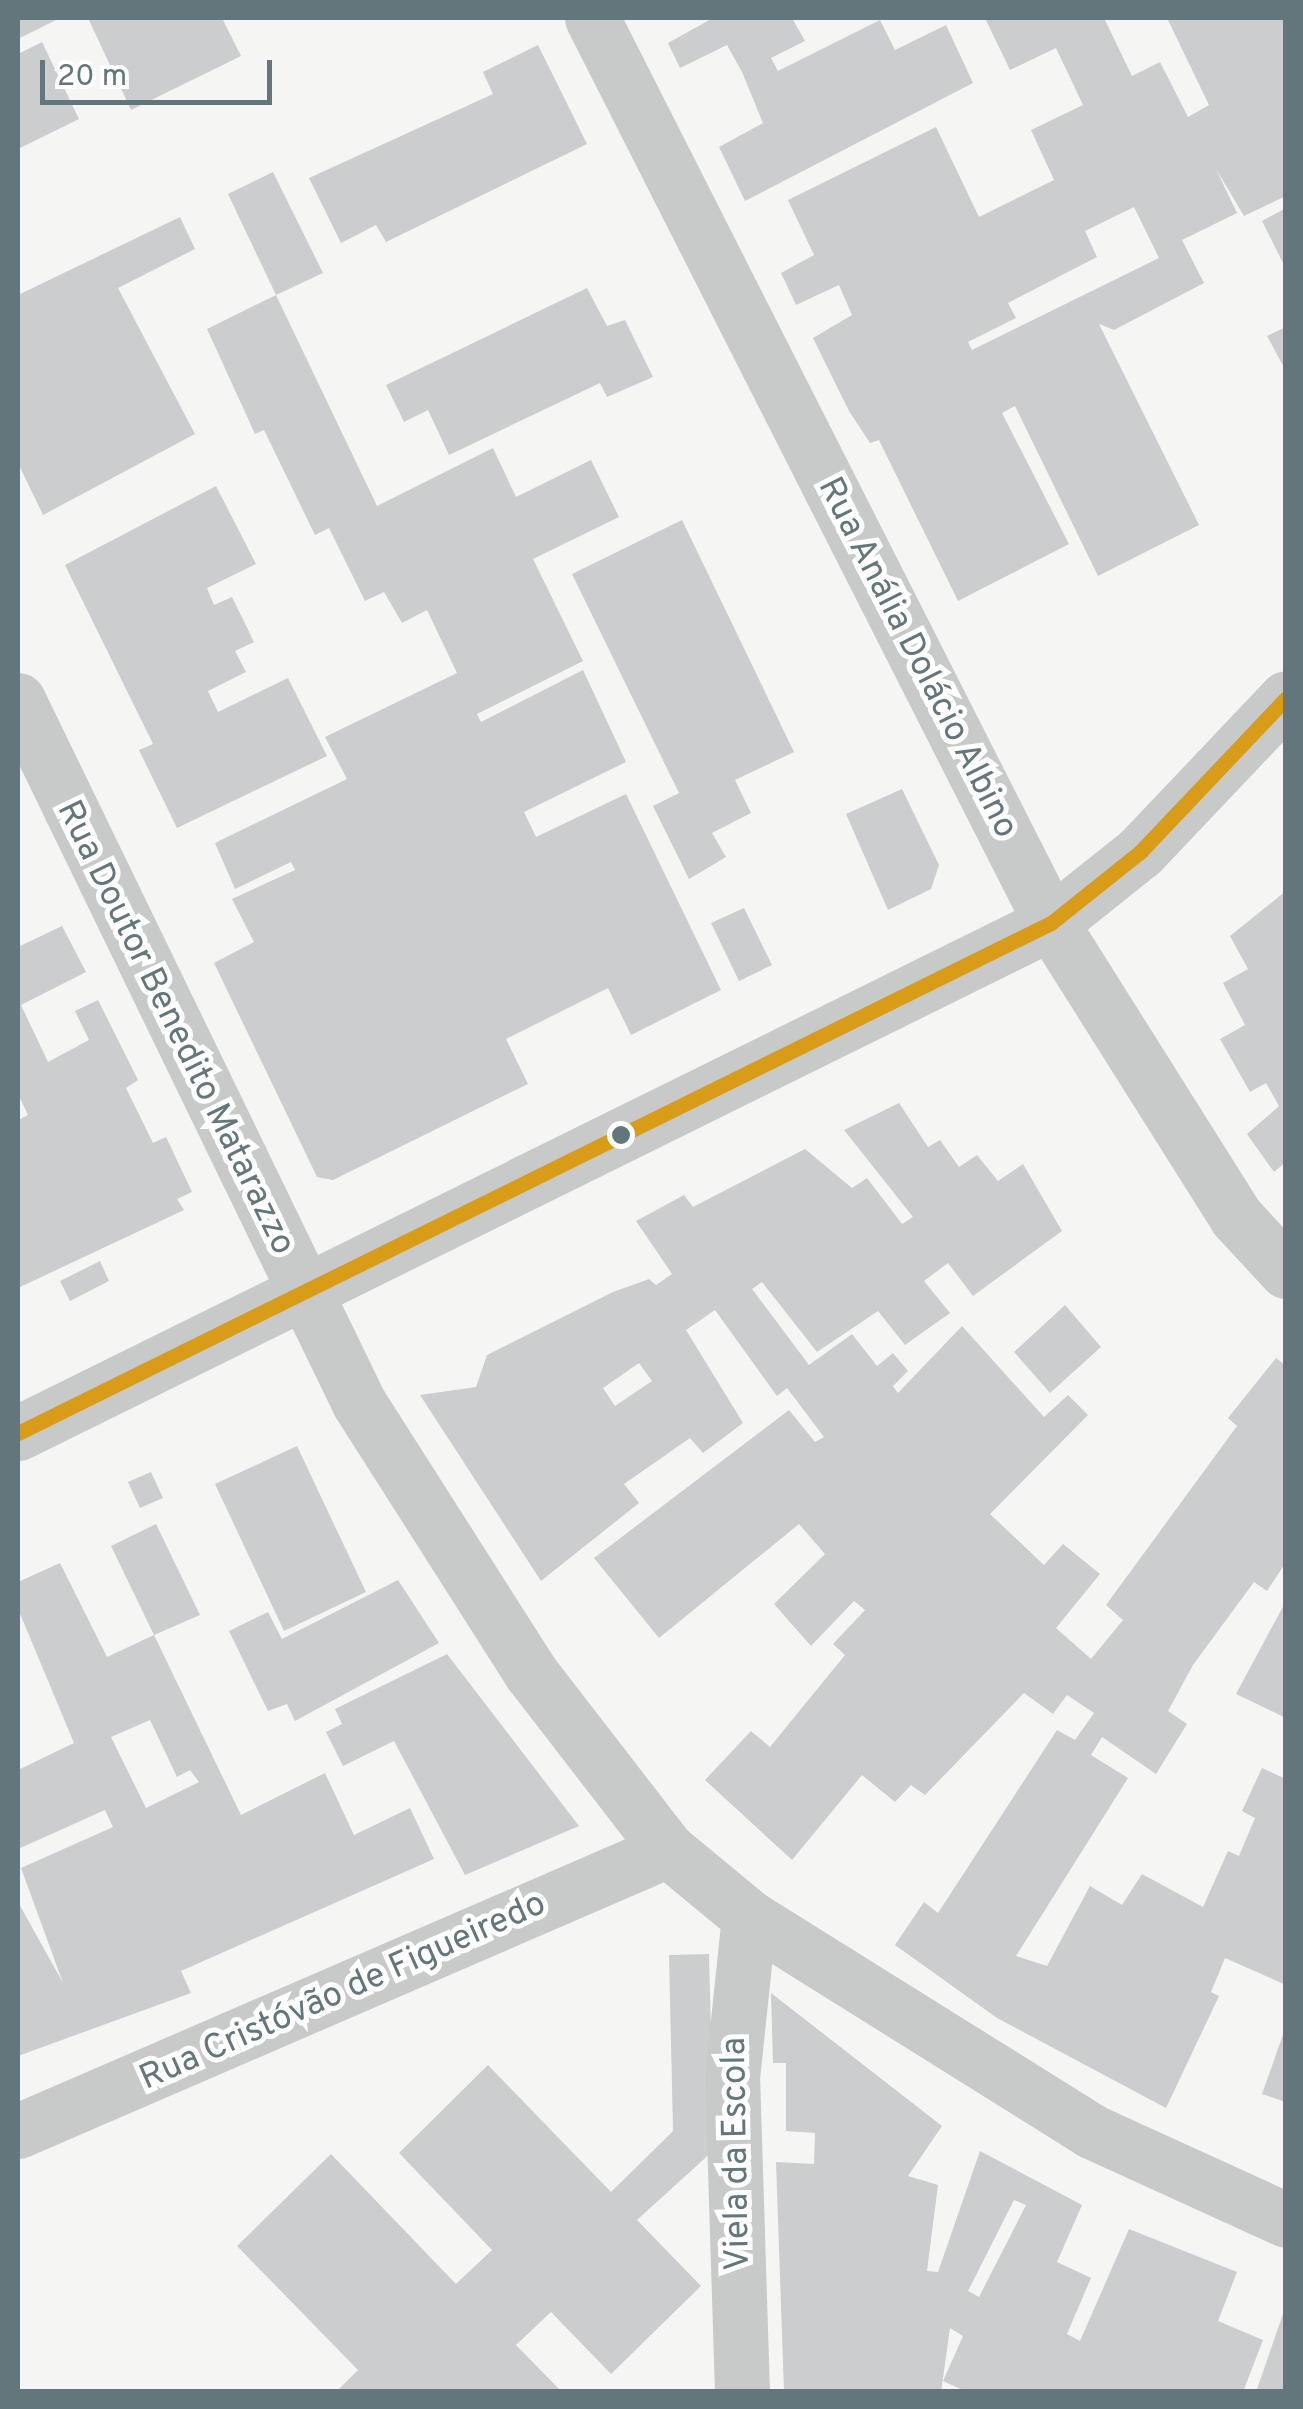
<!DOCTYPE html>
<meta charset="utf-8">
<style>
body{margin:0}
#map{position:relative;width:1303px;height:2409px;overflow:hidden;background:#f5f5f4;font-family:Overpass,sans-serif}
div>[style]{position:absolute}
[style*='--x']{left:calc(var(--x)*1px);top:calc(var(--y)*1px);width:calc(var(--w)*1px);rotate:calc(var(--a)*1deg)}
.building>*{inset:0;background:#cbcdce}
.minor>*{height:55px;margin:-27.5px;padding:0 27.5px;transform-origin:27.5px;border-radius:27.5px;background:#c8caca}
.tertiary>*{height:55px;margin:-27.5px;padding:0 27.5px;transform-origin:27.5px;border-radius:27.5px;background:#c8caca}
.bus-1>*{height:15px;margin:-7.5px;padding:0 7.5px;transform-origin:7.5px;border-radius:7.5px;background:#d99c19}
.dots>*{width:28px;height:28px;translate:-50% -50%;box-sizing:border-box;border:5px solid #fff;border-radius:50%}
span{translate:-50% -50%;white-space:nowrap;text-align:center;line-height:1.15;-webkit-text-stroke:10px #fff;paint-order:stroke}
.street-label{font-size:35px;color:#63767c}
.frame{position:absolute;inset:0;border:20px solid #63767c;pointer-events:none}
.scale{position:absolute;left:40px;top:60px;width:232px;height:45px;box-sizing:border-box;border:5px solid #63767c;border-top:0;padding-left:12px;font-size:30px;line-height:35px;white-space:nowrap;color:#63767c;-webkit-text-stroke:8px #fff;paint-order:stroke}
</style>
<div id="map">
<div class="building">
<i style="clip-path:polygon(18px 18px,60px 18px,18px 39px)"></i>
<i style="clip-path:polygon(88px 18px,222px 18px,241px 56px,131px 110px)"></i>
<i style="clip-path:polygon(713px 18px,792px 18px,805px 41px,771px 58px,778px 71px,880px 20px,895px 50px,946px 25px,973px 83px,745px 201px,719px 147px,763px 123px,742px 72px,727px 45px,680px 68px,668px 43px)"></i>
<i style="clip-path:polygon(evenodd,985px 18px,1104px 18px,1132px 76px,1160px 62px,1188px 117px,1209px 105px,1167px 18px,1286px 18px,1286px 196px,1244px 216px,1216px 169px,1237px 213px,1182px 240px,1204px 283px,1114px 330px,1099px 324px,1199px 525px,1098px 576px,1015px 406px,1002px 413px,1069px 544px,958px 601px,879px 440px,870px 443px,849px 411px,813px 338px,852px 315px,839px 285px,796px 305px,781px 273px,814px 255px,788px 200px,936px 127px,979px 217px,1054px 180px,1031px 130px,1083px 105px,1056px 48px,1010px 70px,985px 18px,1134px 207px,1159px 258px,972px 350px,968px 342px,1016px 318px,1008px 303px,1097px 257px,1085px 231px,1134px 207px)"></i>
<i style="clip-path:polygon(42px 42px,79px 119px,18px 149px,18px 54px)"></i>
<i style="clip-path:polygon(538px 45px,587px 144px,386px 242px,376px 225px,341px 243px,309px 178px,493px 94px,483px 72px)"></i>
<i style="clip-path:polygon(273px 172px,323px 273px,276px 295px,228px 194px)"></i>
<i style="clip-path:polygon(1286px 208px,1286px 269px,1262px 221px)"></i>
<i style="clip-path:polygon(180px 217px,195px 249px,118px 288px,195px 434px,43px 515px,18px 463px,18px 295px)"></i>
<i style="clip-path:polygon(587px 288px,607px 326px,625px 320px,653px 377px,607px 397px,600px 383px,449px 455px,428px 410px,404px 422px,386px 385px)"></i>
<i style="clip-path:polygon(276px 295px,377px 506px,493px 448px,516px 497px,591px 460px,619px 517px,533px 559px,583px 661px,477px 714px,481px 722px,583px 670px,626px 762px,524px 812px,536px 837px,626px 794px,721px 990px,631px 1035px,608px 988px,506px 1039px,528px 1084px,333px 1180px,317px 1177px,214px 963px,254px 942px,232px 899px,295px 870px,291px 862px,235px 889px,215px 843px,347px 779px,325px 737px,457px 673px,427px 610px,402px 623px,384px 592px,365px 601px,329px 528px,315px 535px,264px 430px,255px 434px,207px 329px)"></i>
<i style="clip-path:polygon(1286px 327px,1286px 371px,1267px 336px)"></i>
<i style="clip-path:polygon(216px 486px,256px 564px,207px 588px,214px 605px,232px 597px,254px 642px,235px 651px,246px 672px,208px 691px,218px 712px,288px 678px,327px 756px,177px 828px,139px 750px,153px 744px,65px 565px)"></i>
<i style="clip-path:polygon(682px 520px,794px 752px,735px 780px,751px 813px,712px 833px,726px 857px,689px 879px,653px 806px,679px 793px,572px 574px)"></i>
<i style="clip-path:polygon(902px 789px,939px 865px,931px 889px,888px 910px,846px 814px)"></i>
<i style="clip-path:polygon(1286px 891px,1286px 1162px,1274px 1172px,1247px 1134px,1279px 1106px,1266px 1083px,1250px 1092px,1220px 1039px,1245px 1025px,1223px 983px,1248px 969px,1230px 936px)"></i>
<i style="clip-path:polygon(744px 908px,772px 965px,739px 981px,711px 923px)"></i>
<i style="clip-path:polygon(62px 926px,86px 972px,21px 1005px,48px 1062px,89px 1040px,75px 1011px,98px 1000px,138px 1080px,126px 1088px,153px 1143px,166px 1137px,192px 1192px,177px 1199px,184px 1210px,18px 1288px,18px 1120px,28px 1115px,18px 1094px,18px 947px)"></i>
<i style="clip-path:polygon(evenodd,899px 1103px,928px 1147px,940px 1140px,959px 1167px,977px 1155px,998px 1181px,1023px 1164px,1062px 1231px,973px 1296px,948px 1263px,924px 1281px,950px 1313px,905px 1345px,878px 1311px,817px 1352px,762px 1282px,752px 1289px,809px 1365px,852px 1334px,877px 1366px,893px 1353px,908px 1371px,893px 1386px,898px 1393px,962px 1326px,1044px 1417px,1068px 1395px,1088px 1415px,990px 1514px,1044px 1565px,1063px 1544px,1100px 1574px,1056px 1628px,1091px 1659px,1123px 1620px,1106px 1605px,1237px 1426px,1228px 1418px,1276px 1358px,1286px 1366px,1286px 1562px,1267px 1591px,1254px 1582px,1193px 1665px,1168px 1711px,1187px 1724px,1156px 1774px,1102px 1737px,1091px 1755px,1128px 1778px,1016px 1956px,1047px 1966px,1090px 1886px,1122px 1905px,1142px 1874px,1203px 1907px,1228px 1851px,1239px 1856px,1255px 1818px,1242px 1811px,1262px 1768px,1286px 1779px,1286px 1985px,1225px 1958px,1211px 1992px,1219px 1996px,1166px 2108px,997px 2018px,895px 1945px,924px 1902px,938px 1913px,1057px 1730px,1075px 1740px,1094px 1713px,1067px 1695px,1053px 1714px,1024px 1693px,925px 1795px,911px 1785px,895px 1802px,862px 1775px,792px 1860px,705px 1780px,751px 1731px,770px 1747px,845px 1655px,833px 1644px,865px 1610px,854px 1601px,811px 1646px,774px 1604px,825px 1554px,799px 1524px,659px 1638px,594px 1558px,789px 1410px,815px 1442px,824px 1437px,787px 1388px,777px 1396px,715px 1310px,686px 1330px,743px 1423px,703px 1453px,690px 1438px,624px 1484px,639px 1503px,541px 1581px,420px 1395px,476px 1387px,487px 1355px,613px 1292px,649px 1279px,656px 1285px,672px 1274px,636px 1221px,684px 1195px,693px 1207px,805px 1149px,852px 1188px,867px 1178px,902px 1224px,913px 1217px,844px 1130px,899px 1103px,639px 1363px,652px 1381px,615px 1406px,603px 1388px,639px 1363px)"></i>
<i style="clip-path:polygon(100px 1261px,109px 1281px,70px 1301px,60px 1281px)"></i>
<i style="clip-path:polygon(1065px 1305px,1101px 1347px,1050px 1393px,1014px 1352px)"></i>
<i style="clip-path:polygon(297px 1446px,366px 1592px,284px 1631px,215px 1484px)"></i>
<i style="clip-path:polygon(151px 1472px,163px 1498px,140px 1508px,128px 1482px)"></i>
<i style="clip-path:polygon(156px 1524px,200px 1615px,154px 1635px,111px 1546px)"></i>
<i style="clip-path:polygon(evenodd,60px 1563px,107px 1657px,154px 1635px,241px 1815px,325px 1773px,354px 1835px,410px 1808px,434px 1859px,181px 1971px,191px 1993px,18px 2056px,18px 1902px,63px 1983px,21px 1868px,113px 1827px,105px 1810px,18px 1849px,18px 1770px,74px 1743px,18px 1609px,18px 1582px,60px 1563px,150px 1720px,177px 1777px,190px 1770px,199px 1782px,146px 1808px,111px 1737px,150px 1720px)"></i>
<i style="clip-path:polygon(398px 1580px,439px 1643px,295px 1721px,287px 1704px,268px 1711px,229px 1631px,268px 1612px,282px 1639px)"></i>
<i style="clip-path:polygon(1286px 1601px,1286px 1718px,1236px 1694px)"></i>
<i style="clip-path:polygon(447px 1654px,579px 1826px,465px 1875px,394px 1741px,343px 1766px,326px 1732px,342px 1724px,335px 1709px)"></i>
<i style="clip-path:polygon(709px 1954px,714px 2150px,637px 2220px,701px 2286px,611px 2374px,551px 2312px,516px 2345px,562px 2392px,336px 2392px,358px 2370px,237px 2246px,331px 2154px,456px 2284px,492px 2250px,399px 2153px,488px 2065px,611px 2192px,673px 2131px,669px 1955px)"></i>
<i style="clip-path:polygon(evenodd,771px 1993px,942px 2126px,908px 2176px,938px 2185px,927px 2271px,938px 2272px,980px 2151px,1082px 2205px,1057px 2262px,1091px 2278px,1067px 2334px,1080px 2341px,1129px 2229px,1237px 2272px,1218px 2321px,1263px 2340px,1243px 2392px,967px 2392px,943px 2381px,963px 2336px,950px 2328px,941px 2392px,784px 2392px,776px 2162px,814px 2164px,815px 2133px,786px 2131px,786px 2063px,773px 2063px,771px 1993px,1014px 2200px,1026px 2205px,979px 2297px,968px 2291px,1014px 2200px)"></i>
<i style="clip-path:polygon(1285px 2029px,1286px 2029px,1286px 2102px,1262px 2094px)"></i>
<i style="clip-path:polygon(1285px 2308px,1286px 2392px,1256px 2392px)"></i>
</div>
<div class="minor">
<i style="--x:592;--y:18;--w:1015;--a:63.11"></i>
<i style="--x:1051;--y:923;--w:347;--a:57.8"></i>
<i style="--x:1236;--y:1217;--w:74;--a:47.2"></i>
<i style="--x:18;--y:700;--w:781;--a:64.12"></i>
<i style="--x:359;--y:1403;--w:320;--a:57.5"></i>
<i style="--x:531;--y:1673;--w:224;--a:52.3"></i>
<i style="--x:668;--y:1850;--w:105;--a:39.6"></i>
<i style="--x:749;--y:1917;--w:403;--a:32"></i>
<i style="--x:1091;--y:2131;--w:214;--a:24.5"></i>
<i style="--x:18;--y:2131;--w:708;--a:-23.38"></i>
<i style="--x:742;--y:2392;--w:314;--a:-91.8"></i>
<i style="--x:732;--y:2078;--w:162;--a:-84"></i>
</div>
<div class="tertiary">
<i style="--x:18;--y:1433;--w:1152;--a:-26.28"></i>
<i style="--x:1051;--y:923;--w:114;--a:-38.6"></i>
<i style="--x:1140;--y:852;--w:212;--a:-46.5"></i>
</div>
<div class="bus-1">
<i style="--x:18;--y:1433;--w:1152;--a:-26.28"></i>
<i style="--x:1051;--y:923;--w:114;--a:-38.6"></i>
<i style="--x:1140;--y:852;--w:212;--a:-46.5"></i>
</div>
<div class="dots">
<i style="left:621px;top:1135px;background:#63767c"></i>
</div>
<div class="street-label">
<span style="left:917px;top:658px;rotate:63deg">Rua Anália Dolácio Albino</span>
<span style="left:175px;top:1028px;rotate:64deg">Rua Doutor Benedito Matarazzo</span>
<span style="left:343px;top:1992px;rotate:-24deg">Rua Cristóvão de Figueiredo</span>
<span style="left:737px;top:2154px;rotate:-91deg">Viela da Escola</span>
</div>
<div class="frame"></div>
<div class="scale">20 m</div>
</div>
